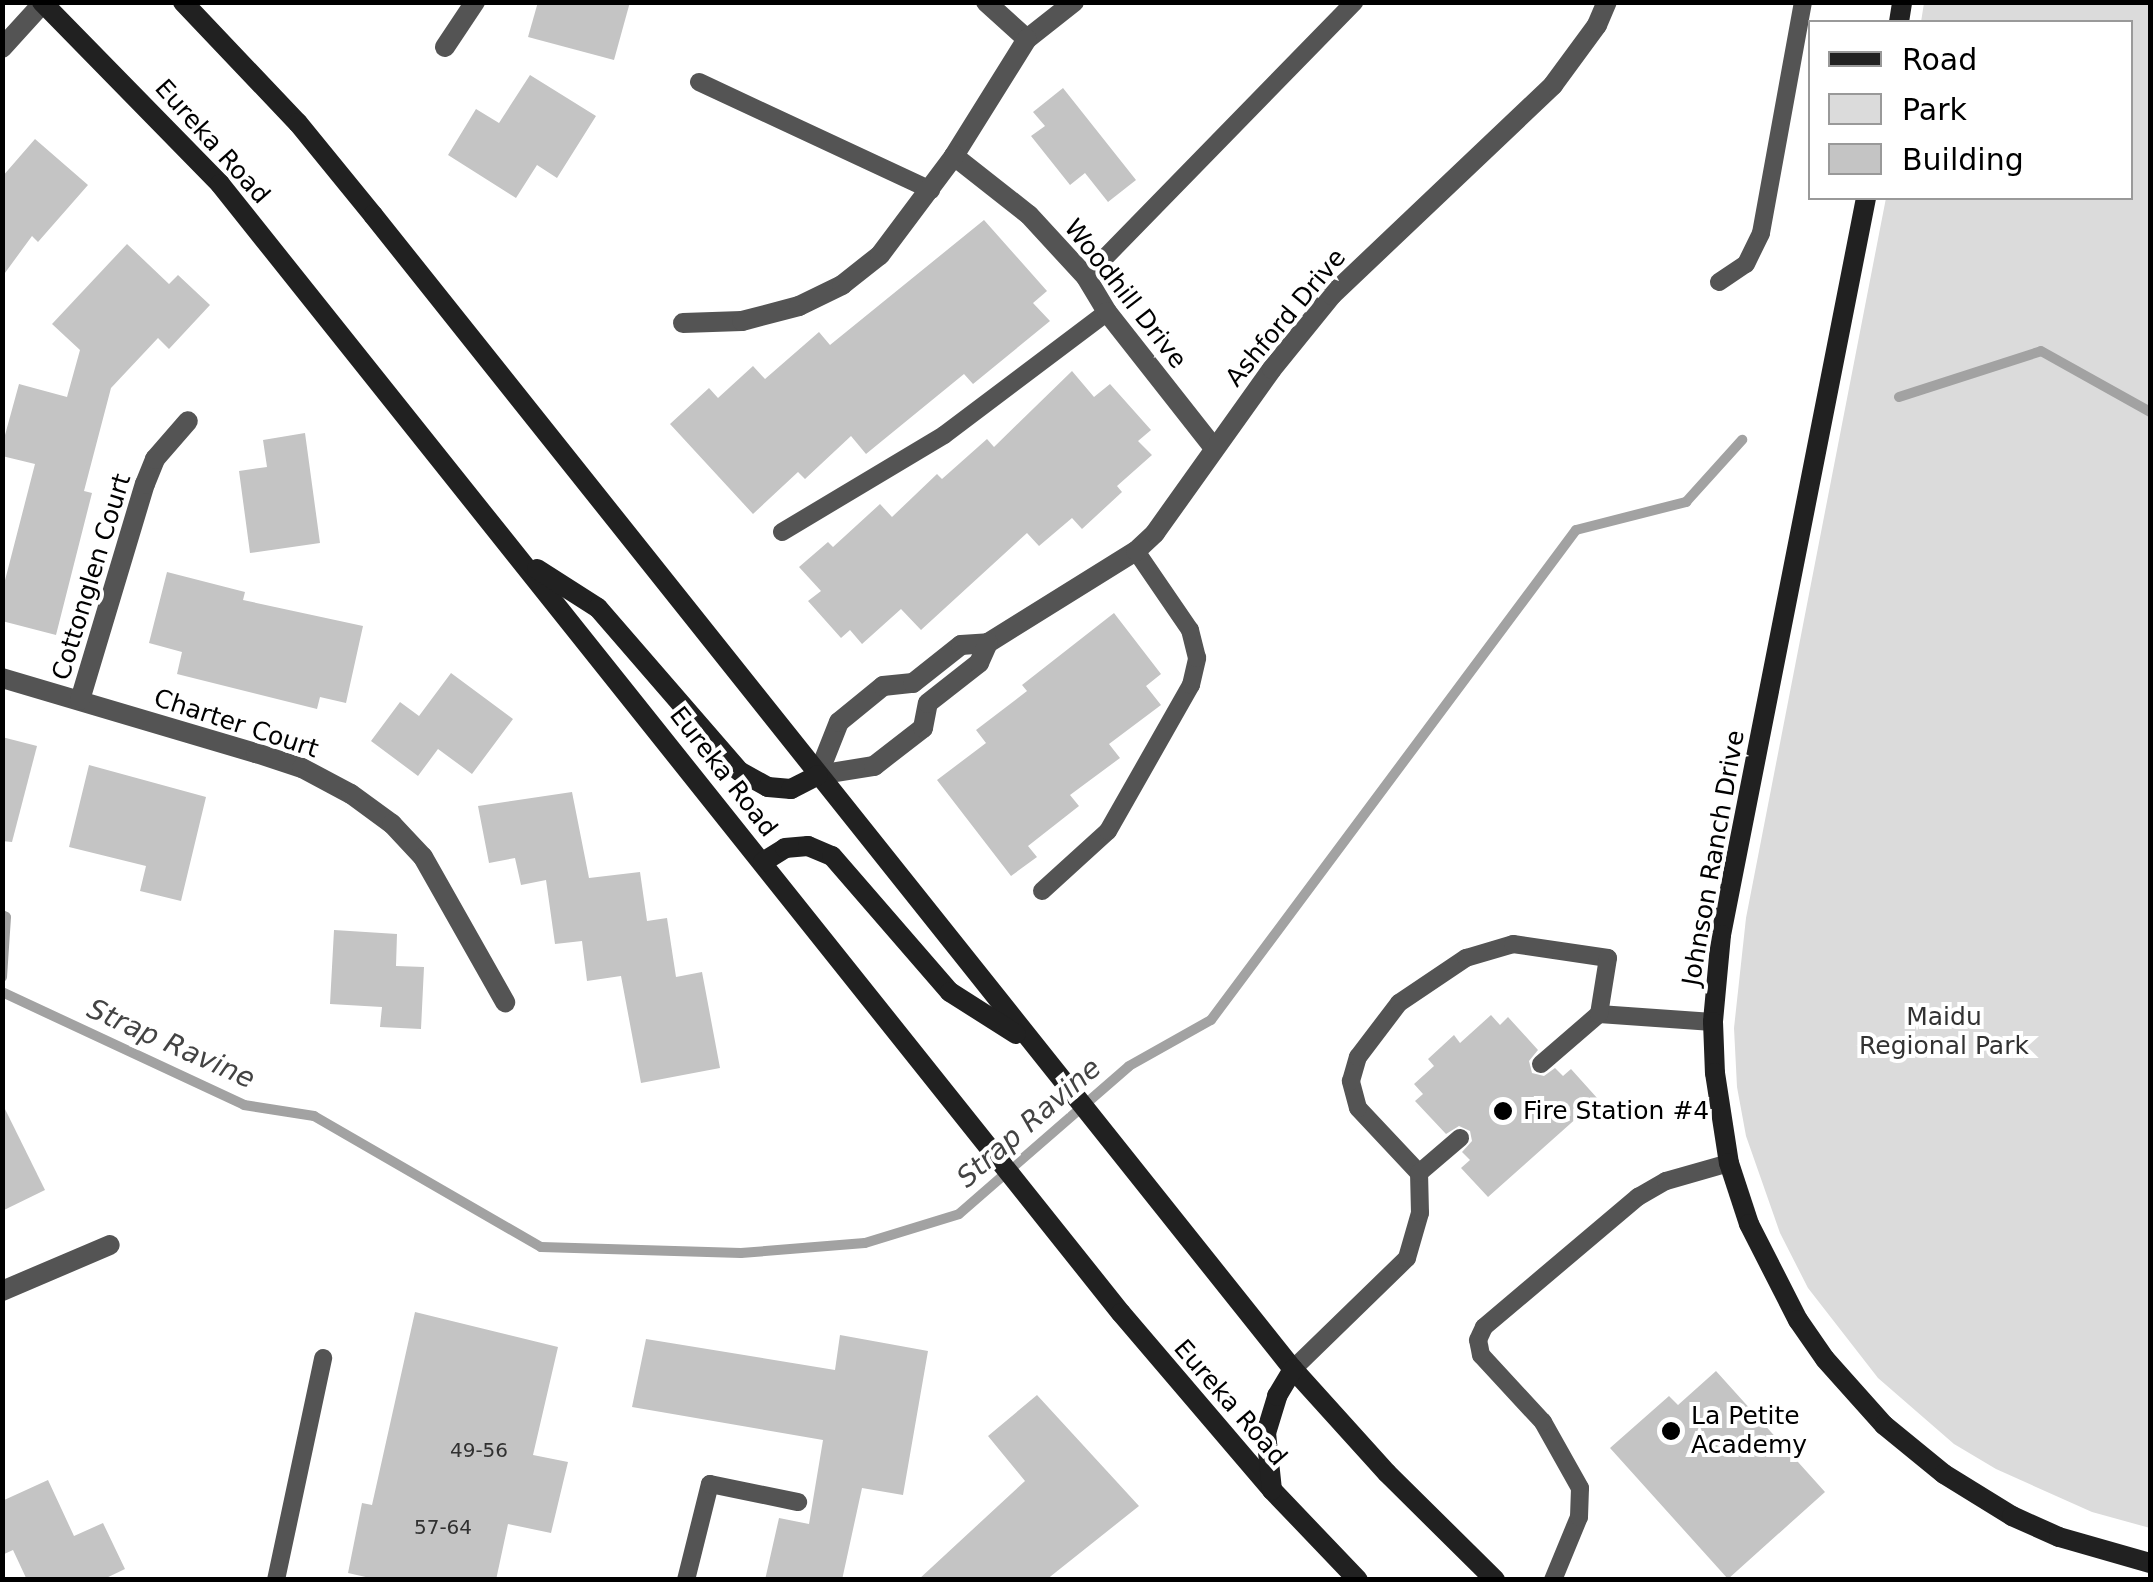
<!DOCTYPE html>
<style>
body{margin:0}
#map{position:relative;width:2153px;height:1582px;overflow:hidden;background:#fff;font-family:"DejaVu Sans",sans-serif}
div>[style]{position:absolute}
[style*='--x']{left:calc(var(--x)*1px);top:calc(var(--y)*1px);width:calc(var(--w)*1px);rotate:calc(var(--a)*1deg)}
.green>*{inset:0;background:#dbdbdb}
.stream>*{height:10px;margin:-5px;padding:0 5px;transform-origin:5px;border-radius:5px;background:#a2a2a2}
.building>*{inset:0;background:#c4c4c4}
.lane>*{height:18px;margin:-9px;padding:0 9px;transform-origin:9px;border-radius:9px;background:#545454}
.street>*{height:20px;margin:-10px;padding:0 10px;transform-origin:10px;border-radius:10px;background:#545454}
.secondary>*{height:20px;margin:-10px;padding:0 10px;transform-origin:10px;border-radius:10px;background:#212121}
.dots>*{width:28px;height:28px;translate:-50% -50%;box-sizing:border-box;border:5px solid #fff;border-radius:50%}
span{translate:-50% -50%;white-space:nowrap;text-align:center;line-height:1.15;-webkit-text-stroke:8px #fff;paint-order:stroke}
.number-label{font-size:20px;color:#313131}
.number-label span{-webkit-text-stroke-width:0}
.street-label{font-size:25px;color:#000}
.park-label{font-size:25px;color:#323232}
.poi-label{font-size:25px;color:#000}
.left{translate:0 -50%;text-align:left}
.water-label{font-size:28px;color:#434343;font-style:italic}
.frame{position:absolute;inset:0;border:5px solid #000;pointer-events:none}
.legend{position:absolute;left:1808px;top:20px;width:325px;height:180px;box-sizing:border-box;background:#fff;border:2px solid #999;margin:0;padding:12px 18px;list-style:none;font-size:30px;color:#000}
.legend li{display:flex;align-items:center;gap:20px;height:50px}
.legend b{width:50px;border:2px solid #999}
</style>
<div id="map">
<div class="green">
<i style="clip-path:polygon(1924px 3px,2150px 3px,2150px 1528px,2092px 1512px,1996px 1469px,1954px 1444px,1878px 1378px,1808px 1288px,1780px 1233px,1746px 1136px,1737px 1087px,1734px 1028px,1746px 918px,1886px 198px,2130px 198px,2130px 22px,1921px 22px)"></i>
</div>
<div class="stream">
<i style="--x:1899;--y:397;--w:149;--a:-17.9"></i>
<i style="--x:2041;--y:351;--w:125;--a:29.2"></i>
<i style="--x:2;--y:915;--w:4;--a:27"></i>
<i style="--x:6;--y:917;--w:60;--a:93.8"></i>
<i style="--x:2;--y:992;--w:267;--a:25"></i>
<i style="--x:244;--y:1105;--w:71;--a:8.9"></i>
<i style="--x:314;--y:1116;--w:262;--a:30"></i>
<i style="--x:541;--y:1247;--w:200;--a:1.7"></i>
<i style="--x:741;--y:1253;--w:124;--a:-4.6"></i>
<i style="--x:865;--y:1243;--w:98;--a:-17.1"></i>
<i style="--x:959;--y:1214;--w:225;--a:-41"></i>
<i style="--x:1129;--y:1066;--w:94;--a:-29.3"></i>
<i style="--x:1211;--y:1020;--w:611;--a:-53.32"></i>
<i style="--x:1576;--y:530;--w:114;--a:-14.3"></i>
<i style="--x:1686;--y:502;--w:84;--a:-47.9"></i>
</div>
<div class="building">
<i style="clip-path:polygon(538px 2px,630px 2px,614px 60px,528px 37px)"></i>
<i style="clip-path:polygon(530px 75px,596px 116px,557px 178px,537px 165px,516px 198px,448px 155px,476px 109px,499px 123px)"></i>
<i style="clip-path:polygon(1063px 88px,1136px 180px,1108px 202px,1085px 173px,1070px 185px,1031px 136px,1045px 126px,1033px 112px)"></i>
<i style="clip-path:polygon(35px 139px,88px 185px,38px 242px,32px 236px,2px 277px,2px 177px)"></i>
<i style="clip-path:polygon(984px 220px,1047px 291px,1033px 303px,1050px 321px,973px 384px,964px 374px,866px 454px,851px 436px,805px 479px,798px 472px,753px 514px,670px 424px,709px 388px,718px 398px,753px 366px,765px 379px,819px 332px,830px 345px)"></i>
<i style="clip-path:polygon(127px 244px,169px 284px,178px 275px,210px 305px,169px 349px,158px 338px,111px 388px,84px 491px,92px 493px,56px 635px,2px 621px,2px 592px,35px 464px,2px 456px,2px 446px,19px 384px,67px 397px,80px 350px,52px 324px)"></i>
<i style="clip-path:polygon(1072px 371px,1094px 397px,1110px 384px,1151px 430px,1138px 441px,1152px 455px,1117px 486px,1122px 492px,1082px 529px,1072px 518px,1039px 546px,1027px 533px,921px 630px,901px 609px,862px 644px,850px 630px,841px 638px,808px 601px,821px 591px,799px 567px,828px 542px,833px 547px,880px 504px,892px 517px,937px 474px,942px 479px,987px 439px,994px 447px)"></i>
<i style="clip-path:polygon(305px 433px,320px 543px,250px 553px,239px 471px,267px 467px,263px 440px)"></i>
<i style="clip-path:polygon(167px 572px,245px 592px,243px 600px,363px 626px,346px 703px,320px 697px,317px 709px,177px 674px,182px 652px,149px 643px)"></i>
<i style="clip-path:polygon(1114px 613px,1161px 674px,1146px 686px,1161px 705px,1109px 744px,1120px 758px,1070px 795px,1079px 806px,1028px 846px,1037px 857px,1011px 876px,937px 780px,986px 743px,976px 730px,1027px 691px,1022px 685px)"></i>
<i style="clip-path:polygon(451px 673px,513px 719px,472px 774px,438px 749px,418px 776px,371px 741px,400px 702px,419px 716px)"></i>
<i style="clip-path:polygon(2px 737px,37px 746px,12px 842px,2px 841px)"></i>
<i style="clip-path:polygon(89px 765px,206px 797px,181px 901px,140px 891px,146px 866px,69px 847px)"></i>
<i style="clip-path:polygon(572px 792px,589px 878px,640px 872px,647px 921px,667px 918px,676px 977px,702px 972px,720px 1068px,641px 1083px,621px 976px,587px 981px,582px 941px,555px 944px,546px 880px,521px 885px,515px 858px,489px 863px,478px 806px)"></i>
<i style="clip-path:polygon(334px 930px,397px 934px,396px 966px,424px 967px,421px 1029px,380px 1027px,382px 1007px,330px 1004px)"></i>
<i style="clip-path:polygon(1491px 1015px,1500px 1025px,1508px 1017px,1538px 1050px,1529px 1061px,1532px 1073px,1544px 1076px,1555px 1068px,1563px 1076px,1571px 1069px,1598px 1099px,1488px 1197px,1461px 1168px,1470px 1160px,1462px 1152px,1472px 1141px,1470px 1131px,1459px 1126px,1446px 1134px,1415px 1101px,1423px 1094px,1414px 1084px,1434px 1066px,1428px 1059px,1454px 1035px,1460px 1043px)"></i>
<i style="clip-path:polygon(2px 1103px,45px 1190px,2px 1211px)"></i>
<i style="clip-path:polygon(415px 1312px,558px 1347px,533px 1455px,568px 1462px,551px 1533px,508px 1524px,496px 1580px,379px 1580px,348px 1573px,362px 1503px,372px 1505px)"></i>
<i style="clip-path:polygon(840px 1335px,928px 1351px,903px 1495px,862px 1488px,842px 1580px,765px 1580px,779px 1518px,809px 1524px,823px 1440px,632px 1407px,646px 1339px,835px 1370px)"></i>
<i style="clip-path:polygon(1716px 1371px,1825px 1492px,1728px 1579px,1610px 1448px,1669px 1396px,1678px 1405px)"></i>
<i style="clip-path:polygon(1037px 1395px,1139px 1506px,1046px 1580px,918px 1580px,1025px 1481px,988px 1436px)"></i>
<i style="clip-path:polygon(48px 1480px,74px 1536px,103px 1523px,125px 1569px,102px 1580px,27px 1580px,13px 1550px,2px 1555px,2px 1501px)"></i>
</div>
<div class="lane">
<i style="--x:699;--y:82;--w:256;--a:25"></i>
<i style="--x:1086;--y:277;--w:384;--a:-45.7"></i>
<i style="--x:1719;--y:282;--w:32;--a:-34"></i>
<i style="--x:1746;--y:264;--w:34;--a:-64"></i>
<i style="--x:1761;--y:233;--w:235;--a:-79.7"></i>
<i style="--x:782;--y:532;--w:189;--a:-30.9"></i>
<i style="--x:944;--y:435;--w:204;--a:-37"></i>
<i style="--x:1042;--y:891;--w:89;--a:-42.3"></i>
<i style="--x:1108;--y:831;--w:168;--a:-60.4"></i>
<i style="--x:1191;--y:685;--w:28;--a:-77"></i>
<i style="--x:1197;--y:658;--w:29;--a:-104"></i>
<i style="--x:1190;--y:630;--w:96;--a:-124.4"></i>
<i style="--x:1541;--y:1064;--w:77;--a:-40.8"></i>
<i style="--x:1599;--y:1014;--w:114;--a:4"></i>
<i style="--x:1419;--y:1173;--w:89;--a:-133.2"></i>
<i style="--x:1358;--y:1108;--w:28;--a:-105"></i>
<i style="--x:1351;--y:1081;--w:25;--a:-74"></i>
<i style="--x:1358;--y:1057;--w:68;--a:-52.8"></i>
<i style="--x:1399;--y:1003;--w:81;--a:-33.9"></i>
<i style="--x:1466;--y:958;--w:49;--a:-16.6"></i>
<i style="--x:1513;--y:944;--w:96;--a:8.4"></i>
<i style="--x:1608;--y:958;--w:57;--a:99.1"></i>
<i style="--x:1293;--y:1369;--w:159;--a:-44.2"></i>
<i style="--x:1407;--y:1258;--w:47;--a:-73.9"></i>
<i style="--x:1420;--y:1213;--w:40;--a:-91.4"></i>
<i style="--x:1419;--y:1173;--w:54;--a:-40.5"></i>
<i style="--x:276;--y:1580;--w:227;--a:-78"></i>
<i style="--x:686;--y:1580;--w:99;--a:-76"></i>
<i style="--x:710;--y:1484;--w:90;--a:11.6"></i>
<i style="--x:1553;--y:1580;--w:68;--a:-67.6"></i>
<i style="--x:1579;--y:1517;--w:29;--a:-88"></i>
<i style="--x:1580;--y:1488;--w:76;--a:-119.3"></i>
<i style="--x:1543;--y:1422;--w:91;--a:-132.8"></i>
<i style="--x:1481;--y:1355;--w:15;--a:-101"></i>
<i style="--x:1478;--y:1340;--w:14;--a:-65"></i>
<i style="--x:1484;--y:1327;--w:202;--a:-40.2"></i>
<i style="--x:1638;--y:1197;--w:32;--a:-30"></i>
<i style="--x:1666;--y:1181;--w:66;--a:-15.9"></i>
</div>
<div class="street">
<i style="--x:986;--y:2;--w:55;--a:42.1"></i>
<i style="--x:1074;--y:2;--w:60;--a:141.8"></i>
<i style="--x:1027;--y:39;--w:138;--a:122"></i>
<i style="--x:954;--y:156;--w:95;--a:38.2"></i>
<i style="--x:1029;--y:215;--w:84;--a:47.4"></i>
<i style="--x:1086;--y:277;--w:41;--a:59"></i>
<i style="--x:1107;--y:312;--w:173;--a:51.8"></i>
<i style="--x:445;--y:47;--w:54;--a:-56.3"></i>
<i style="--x:2;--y:48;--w:61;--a:-47.7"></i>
<i style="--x:683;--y:323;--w:59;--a:-1.9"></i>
<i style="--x:742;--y:321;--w:59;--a:-14.7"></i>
<i style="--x:799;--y:306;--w:48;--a:-26"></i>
<i style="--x:842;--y:285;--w:48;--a:-38.3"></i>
<i style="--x:880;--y:255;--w:124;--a:-53.2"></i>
<i style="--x:2;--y:678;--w:265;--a:16.5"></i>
<i style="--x:256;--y:753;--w:48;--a:18.1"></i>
<i style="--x:302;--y:768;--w:55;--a:28"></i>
<i style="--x:351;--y:794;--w:51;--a:36.2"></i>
<i style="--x:392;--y:824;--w:45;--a:46.8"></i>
<i style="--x:423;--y:857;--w:167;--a:60.5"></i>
<i style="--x:80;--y:700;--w:226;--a:-73.3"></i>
<i style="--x:145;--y:484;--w:27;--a:-68"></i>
<i style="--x:155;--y:459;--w:50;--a:-49"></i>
<i style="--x:818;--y:775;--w:57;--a:-68.4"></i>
<i style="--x:839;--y:722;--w:57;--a:-39.3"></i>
<i style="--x:883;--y:686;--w:30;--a:-6"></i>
<i style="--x:913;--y:683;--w:61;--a:-38.4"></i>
<i style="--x:961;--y:645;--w:27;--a:-4"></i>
<i style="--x:988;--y:643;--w:174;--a:-31.9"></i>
<i style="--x:1136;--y:551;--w:26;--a:-43"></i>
<i style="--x:1155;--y:533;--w:201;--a:-54.5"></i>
<i style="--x:1272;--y:369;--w:95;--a:-51"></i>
<i style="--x:1332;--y:295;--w:305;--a:-43.5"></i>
<i style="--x:1553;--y:85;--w:74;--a:-53.7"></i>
<i style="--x:1597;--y:25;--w:25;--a:-67"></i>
<i style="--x:818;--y:775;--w:57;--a:-9.1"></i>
<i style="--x:874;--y:766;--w:62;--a:-37.8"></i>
<i style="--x:923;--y:728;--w:25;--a:-79"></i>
<i style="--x:928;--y:703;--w:65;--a:-38.1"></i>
<i style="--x:979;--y:663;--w:22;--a:-66"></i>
<i style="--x:2;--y:1291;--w:117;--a:-23.1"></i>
</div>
<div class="secondary">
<i style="--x:42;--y:2;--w:255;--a:45.6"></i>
<i style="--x:220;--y:184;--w:1444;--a:51.41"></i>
<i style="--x:1121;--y:1313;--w:233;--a:49.5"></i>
<i style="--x:1272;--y:1490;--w:124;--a:46.3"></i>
<i style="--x:183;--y:2;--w:167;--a:46.5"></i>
<i style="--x:298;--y:123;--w:119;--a:50.8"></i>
<i style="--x:373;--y:215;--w:1476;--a:51.44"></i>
<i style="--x:1293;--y:1369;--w:140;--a:47.9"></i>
<i style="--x:1387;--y:1473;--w:152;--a:44.7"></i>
<i style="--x:1899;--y:22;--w:20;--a:-81"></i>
<i style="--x:1866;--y:198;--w:751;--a:101.13"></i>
<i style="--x:1721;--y:935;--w:87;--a:95.3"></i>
<i style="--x:1713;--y:1022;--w:51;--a:87.8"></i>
<i style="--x:1715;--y:1073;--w:91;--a:81.2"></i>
<i style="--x:1729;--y:1163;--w:64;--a:71.8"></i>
<i style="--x:1749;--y:1224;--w:108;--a:63"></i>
<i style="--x:1798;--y:1320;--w:47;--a:55.3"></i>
<i style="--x:1825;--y:1359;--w:89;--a:48.2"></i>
<i style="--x:1884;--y:1425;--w:77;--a:39.2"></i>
<i style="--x:1944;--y:1474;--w:80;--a:31.7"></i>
<i style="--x:2012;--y:1516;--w:51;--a:24.1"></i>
<i style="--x:2059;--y:1537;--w:95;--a:15.9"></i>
<i style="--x:537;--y:569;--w:72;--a:32.6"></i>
<i style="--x:598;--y:608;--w:216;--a:49.1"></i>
<i style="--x:739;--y:771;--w:33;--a:29"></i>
<i style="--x:768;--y:787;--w:23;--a:5"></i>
<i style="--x:791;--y:789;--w:30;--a:-27"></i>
<i style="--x:763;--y:862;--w:26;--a:-32"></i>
<i style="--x:785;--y:848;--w:23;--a:-5"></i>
<i style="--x:808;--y:846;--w:26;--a:23"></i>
<i style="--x:832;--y:856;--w:180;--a:49.1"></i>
<i style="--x:950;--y:992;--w:78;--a:32.5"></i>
<i style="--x:1272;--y:1490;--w:57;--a:-96"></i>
<i style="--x:1266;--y:1433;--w:39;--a:-73"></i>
<i style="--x:1277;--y:1396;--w:31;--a:-59"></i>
</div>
<div class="dots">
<i style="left:1503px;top:1111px;background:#000"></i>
<i style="left:1671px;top:1431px;background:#000"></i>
</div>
<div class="number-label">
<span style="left:479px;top:1450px">49-56</span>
<span style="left:443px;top:1527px">57-64</span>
</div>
<div class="street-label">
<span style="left:212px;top:142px;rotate:48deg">Eureka Road</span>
<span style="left:1125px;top:294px;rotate:52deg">Woodhill Drive</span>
<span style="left:1286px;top:318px;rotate:-50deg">Ashford Drive</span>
<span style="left:92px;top:577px;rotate:-73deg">Cottonglen Court</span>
<span style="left:236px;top:724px;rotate:18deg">Charter Court</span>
<span style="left:723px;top:772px;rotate:52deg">Eureka Road</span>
<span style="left:1714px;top:858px;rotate:-80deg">Johnson Ranch Drive</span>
<span style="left:1230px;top:1403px;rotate:49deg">Eureka Road</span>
</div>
<div class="park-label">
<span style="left:1944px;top:1032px">Maidu<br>Regional Park</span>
</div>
<div class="poi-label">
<span class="left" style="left:1523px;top:1111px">Fire Station #4</span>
<span class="left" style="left:1691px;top:1431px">La Petite<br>Academy</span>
</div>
<div class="water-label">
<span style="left:171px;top:1044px;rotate:24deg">Strap Ravine</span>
<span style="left:1029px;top:1123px;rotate:-41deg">Strap Ravine</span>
</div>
<div class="frame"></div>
<ul class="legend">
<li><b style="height:12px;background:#212121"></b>Road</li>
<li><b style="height:28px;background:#dbdbdb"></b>Park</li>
<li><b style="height:28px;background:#c4c4c4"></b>Building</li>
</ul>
</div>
